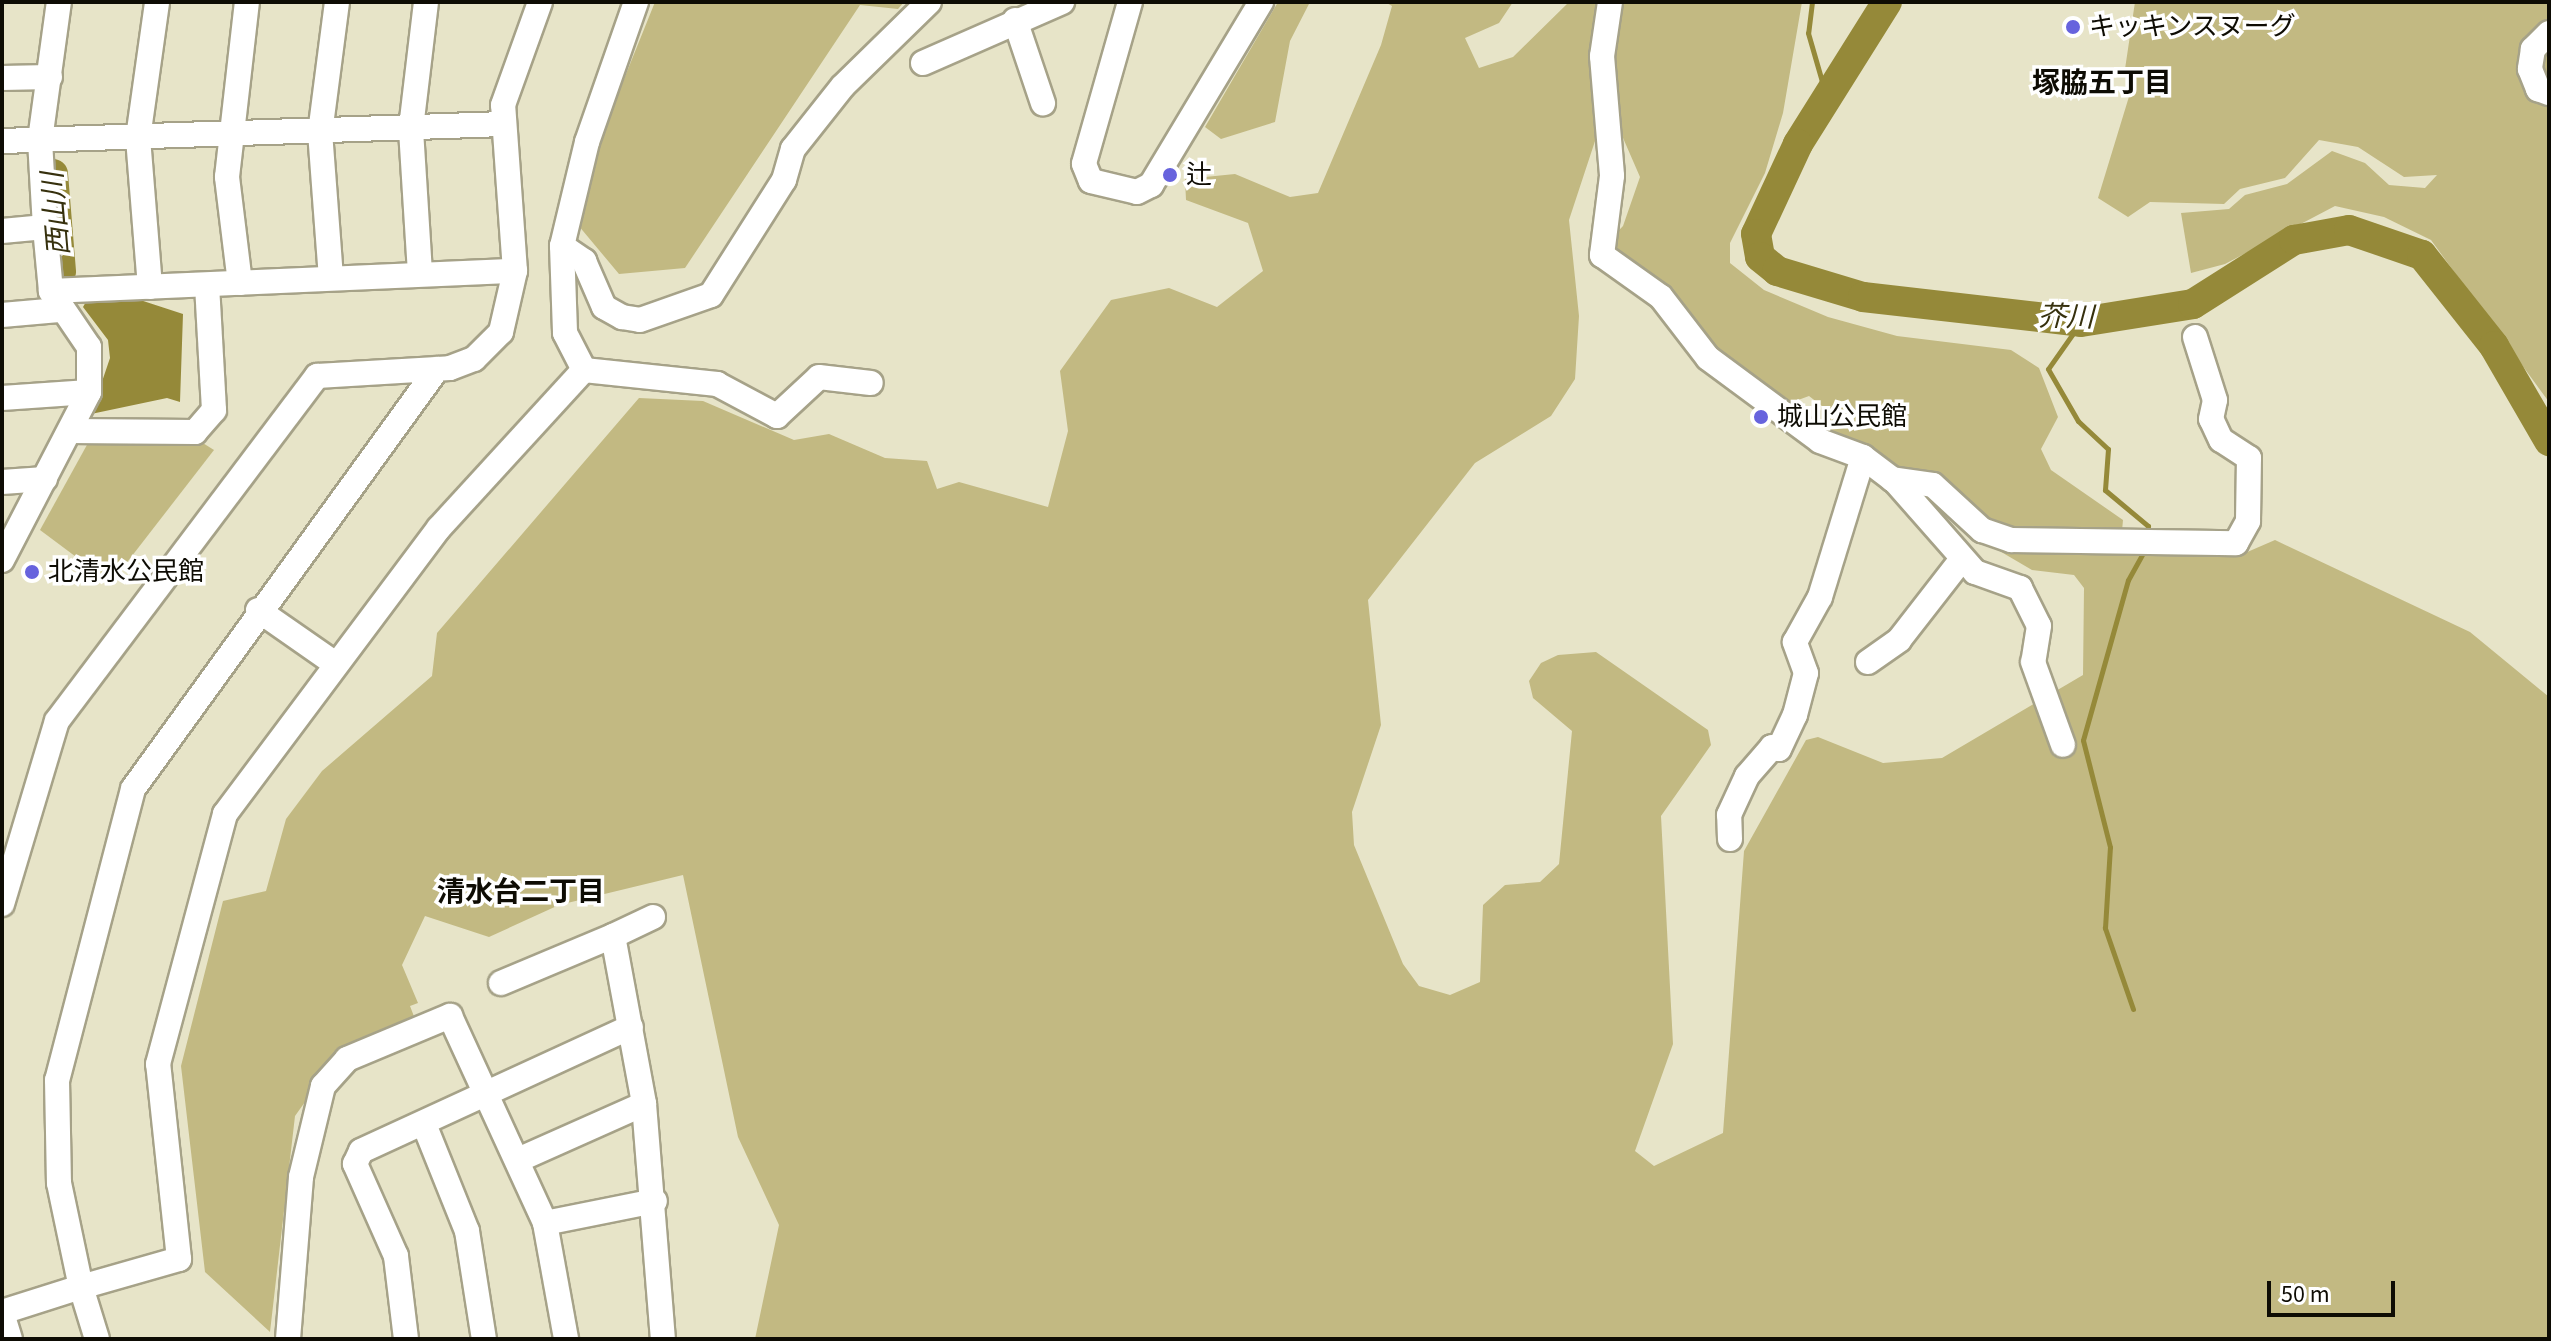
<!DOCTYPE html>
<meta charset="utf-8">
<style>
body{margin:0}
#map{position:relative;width:2551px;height:1341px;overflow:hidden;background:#e7e4c8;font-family:"Source Sans 3","Noto Sans JP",sans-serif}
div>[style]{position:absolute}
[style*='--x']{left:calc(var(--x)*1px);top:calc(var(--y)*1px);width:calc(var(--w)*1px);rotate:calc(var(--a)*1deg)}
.green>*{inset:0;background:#c2b982}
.water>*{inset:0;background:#958939}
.stream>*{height:5px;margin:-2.5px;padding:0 2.5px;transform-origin:2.5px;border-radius:2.5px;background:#958939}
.river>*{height:30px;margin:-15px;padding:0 15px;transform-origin:15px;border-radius:15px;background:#958939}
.roads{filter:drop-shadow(2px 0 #a6a288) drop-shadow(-2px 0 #a6a288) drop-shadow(0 2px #a6a288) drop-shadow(0 -2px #a6a288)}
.minor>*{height:24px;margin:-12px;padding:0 12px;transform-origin:12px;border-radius:12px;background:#fff}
.dots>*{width:22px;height:22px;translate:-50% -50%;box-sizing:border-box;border:4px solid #fff;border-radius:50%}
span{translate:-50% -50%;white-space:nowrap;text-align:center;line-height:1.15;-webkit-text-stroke:7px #fff;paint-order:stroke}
.poi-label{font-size:26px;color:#0e0c04}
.left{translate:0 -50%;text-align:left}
.neighbourhood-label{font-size:28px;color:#0e0c04;font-weight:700}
.water-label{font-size:28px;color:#36300d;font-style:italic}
.frame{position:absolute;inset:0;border:4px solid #0e0c04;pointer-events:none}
.scale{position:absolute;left:2267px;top:1281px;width:128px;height:36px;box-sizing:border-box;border:4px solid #0e0c04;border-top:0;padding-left:10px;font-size:24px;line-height:28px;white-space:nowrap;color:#0e0c04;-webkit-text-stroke:6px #fff;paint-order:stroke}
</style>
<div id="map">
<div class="green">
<i style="clip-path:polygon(655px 2px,904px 2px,898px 9px,860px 5px,685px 268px,619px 274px,578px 225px,599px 141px)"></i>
<i style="clip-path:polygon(1278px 2px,1310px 2px,1290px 41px,1275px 122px,1221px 139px,1205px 127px)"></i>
<i style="clip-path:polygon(1385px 2px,1513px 2px,1499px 23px,1465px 38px,1479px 68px,1513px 57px,1569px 2px,1598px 2px,1589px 51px,1597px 135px,1569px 220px,1579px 316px,1575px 379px,1551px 416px,1475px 463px,1368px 600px,1381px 725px,1352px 812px,1354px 845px,1403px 964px,1419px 986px,1450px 995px,1480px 982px,1483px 905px,1505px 885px,1540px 882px,1559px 864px,1572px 731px,1533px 698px,1529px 681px,1541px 663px,1558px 655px,1596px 652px,1708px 730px,1711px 745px,1661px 816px,1673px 1044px,1635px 1151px,1654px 1166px,1723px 1133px,1744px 851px,1806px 740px,1818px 737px,1883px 763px,1942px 758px,2083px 675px,2084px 588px,2074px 575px,2032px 570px,1991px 546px,2245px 553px,2275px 540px,2470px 632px,2549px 697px,2549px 1339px,755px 1339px,779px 1225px,738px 1137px,683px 875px,559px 905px,489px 937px,425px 916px,402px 965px,418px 1003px,410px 1006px,415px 1019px,327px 1071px,295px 1116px,270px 1332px,205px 1272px,181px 1066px,223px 901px,266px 891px,286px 819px,322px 771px,432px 676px,437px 633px,639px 398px,703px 401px,794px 440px,829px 434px,885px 458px,927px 461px,937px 489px,959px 482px,1048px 507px,1068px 431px,1060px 371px,1111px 300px,1169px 288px,1217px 307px,1263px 271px,1248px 223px,1186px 200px,1185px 179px,1235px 174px,1290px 197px,1318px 193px,1381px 45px,1392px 6px)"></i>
<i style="clip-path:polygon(1619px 2px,1802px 2px,1783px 113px,1765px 173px,1730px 243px,1730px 263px,1764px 290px,1828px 317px,1897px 336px,2011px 350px,2039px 368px,2058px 417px,2041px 449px,2051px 470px,2123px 520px,2122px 531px,2035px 537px,1994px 523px,1814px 427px,1822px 406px,1809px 396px,1790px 403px,1714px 354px,1607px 243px,1623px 226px,1640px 177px,1620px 131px,1613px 56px)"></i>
<i style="clip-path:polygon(2135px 2px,2549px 2px,2549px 402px,2431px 240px,2384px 217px,2335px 206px,2225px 264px,2191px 273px,2181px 213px,2229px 209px,2245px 195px,2287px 184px,2332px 151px,2365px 163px,2389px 185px,2425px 188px,2437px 175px,2404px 177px,2358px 147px,2319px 140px,2285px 178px,2240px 189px,2224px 204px,2150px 202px,2128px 217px,2098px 198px,2131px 90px,2125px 69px)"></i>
<i style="clip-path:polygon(198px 440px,214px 450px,111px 583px,40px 530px,88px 443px)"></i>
</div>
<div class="water">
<i style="clip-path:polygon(134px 298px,183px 314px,180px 402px,167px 398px,91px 414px,110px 358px,108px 340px,83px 307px,87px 300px)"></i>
</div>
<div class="stream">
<i style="--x:1812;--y:2;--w:31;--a:97"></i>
<i style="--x:1808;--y:33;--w:69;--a:73.9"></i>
<i style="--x:2081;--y:322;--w:57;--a:125.1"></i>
<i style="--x:2048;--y:369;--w:60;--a:60"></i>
<i style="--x:2078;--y:421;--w:41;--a:43"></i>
<i style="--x:2108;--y:449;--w:41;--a:94.2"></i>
<i style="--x:2105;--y:490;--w:56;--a:39.9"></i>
<i style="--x:2148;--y:526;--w:8;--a:97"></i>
<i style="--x:2133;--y:1009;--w:86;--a:-109.1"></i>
<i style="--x:2105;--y:928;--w:81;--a:-86.5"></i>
<i style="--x:2110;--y:847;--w:110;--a:-104.2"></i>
<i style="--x:2083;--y:740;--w:166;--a:-74.3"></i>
<i style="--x:2128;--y:580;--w:37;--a:-61"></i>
</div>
<div class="river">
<i style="--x:1887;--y:2;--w:168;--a:122.1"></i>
<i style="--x:1798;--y:144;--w:99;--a:115"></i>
<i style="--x:1756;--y:234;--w:23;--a:80"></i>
<i style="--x:1760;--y:257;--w:22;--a:39"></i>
<i style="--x:1777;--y:271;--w:90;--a:16.8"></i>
<i style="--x:1863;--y:297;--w:219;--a:6.5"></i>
<i style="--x:2081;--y:322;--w:113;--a:-9.1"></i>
<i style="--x:2193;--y:304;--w:120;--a:-32.4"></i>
<i style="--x:2294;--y:240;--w:56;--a:-10.3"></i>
<i style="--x:2349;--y:230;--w:77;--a:18.9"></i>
<i style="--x:2422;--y:255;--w:116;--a:51.6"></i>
<i style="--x:2494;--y:346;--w:110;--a:59.9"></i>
<i style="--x:53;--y:174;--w:98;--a:85.3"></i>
</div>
<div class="roads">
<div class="minor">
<i style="--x:636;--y:2;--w:148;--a:109.3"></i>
<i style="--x:587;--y:142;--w:107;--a:103.5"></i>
<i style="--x:562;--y:246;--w:87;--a:88"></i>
<i style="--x:565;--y:333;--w:42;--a:62.8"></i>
<i style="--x:584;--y:370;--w:134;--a:6"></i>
<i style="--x:717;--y:384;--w:68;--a:28.1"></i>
<i style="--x:777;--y:416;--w:57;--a:-42.9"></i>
<i style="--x:819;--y:377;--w:52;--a:6.6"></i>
<i style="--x:1130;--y:2;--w:168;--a:105.9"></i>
<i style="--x:1084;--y:164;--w:18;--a:68"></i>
<i style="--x:1091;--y:181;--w:47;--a:13.4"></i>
<i style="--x:1137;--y:192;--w:16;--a:-27"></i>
<i style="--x:1151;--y:185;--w:214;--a:-59"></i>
<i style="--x:1610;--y:2;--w:55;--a:98.4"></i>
<i style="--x:1602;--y:56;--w:120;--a:85.2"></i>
<i style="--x:1612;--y:176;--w:80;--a:97.2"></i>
<i style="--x:1602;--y:255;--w:72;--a:35.4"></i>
<i style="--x:1661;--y:297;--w:77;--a:52.4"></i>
<i style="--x:1708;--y:358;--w:139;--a:36.5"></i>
<i style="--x:1820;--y:441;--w:46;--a:20.4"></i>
<i style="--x:1863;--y:457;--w:40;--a:37"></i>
<i style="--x:1895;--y:481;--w:121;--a:48.7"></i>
<i style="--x:1975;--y:572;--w:48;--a:19.6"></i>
<i style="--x:2020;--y:588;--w:42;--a:63.4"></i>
<i style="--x:2039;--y:626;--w:36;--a:99"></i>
<i style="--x:2033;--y:662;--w:88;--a:70.1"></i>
<i style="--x:1015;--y:20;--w:88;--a:71.4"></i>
<i style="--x:2549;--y:33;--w:23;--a:135"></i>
<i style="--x:2533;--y:49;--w:20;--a:99"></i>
<i style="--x:2530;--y:69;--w:22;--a:68"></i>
<i style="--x:2538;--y:89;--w:12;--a:20"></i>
<i style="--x:923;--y:63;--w:152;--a:-23.7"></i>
<i style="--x:2;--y:78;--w:48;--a:-1.2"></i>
<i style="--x:2;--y:141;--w:501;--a:-1.94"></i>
<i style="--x:2;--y:231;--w:43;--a:-5.3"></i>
<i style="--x:562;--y:246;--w:27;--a:34"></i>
<i style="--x:584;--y:261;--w:50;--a:66.5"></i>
<i style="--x:604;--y:307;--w:21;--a:29"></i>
<i style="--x:622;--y:317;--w:18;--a:9"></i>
<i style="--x:640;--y:320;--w:75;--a:-19.4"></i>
<i style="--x:711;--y:295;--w:136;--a:-57.6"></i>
<i style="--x:784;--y:180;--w:32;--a:-74"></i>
<i style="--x:793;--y:149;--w:80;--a:-51.6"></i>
<i style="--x:843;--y:86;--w:120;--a:-44.3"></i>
<i style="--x:420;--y:273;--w:145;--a:-93.6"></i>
<i style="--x:411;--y:128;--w:127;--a:-83.2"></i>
<i style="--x:331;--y:278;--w:145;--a:-94.3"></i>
<i style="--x:320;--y:133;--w:132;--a:-82.6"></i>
<i style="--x:240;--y:283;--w:107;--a:-97"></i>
<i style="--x:227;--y:177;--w:176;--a:-83.5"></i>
<i style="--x:150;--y:287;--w:149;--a:-94.6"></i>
<i style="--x:138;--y:138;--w:137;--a:-82"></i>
<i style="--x:51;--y:291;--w:464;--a:-2.5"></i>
<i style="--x:2;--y:315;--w:57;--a:-5"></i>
<i style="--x:437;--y:369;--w:518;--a:125.9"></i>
<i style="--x:133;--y:789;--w:301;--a:104.6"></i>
<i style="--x:57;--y:1080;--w:103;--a:88.9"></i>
<i style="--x:59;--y:1183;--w:106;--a:78.1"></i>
<i style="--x:81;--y:1287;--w:102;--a:-15.9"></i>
<i style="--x:179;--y:1259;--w:196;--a:-96.1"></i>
<i style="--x:158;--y:1064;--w:259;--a:-75"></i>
<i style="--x:225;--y:814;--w:357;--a:-53.2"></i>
<i style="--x:439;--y:528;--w:214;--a:-47.5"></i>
<i style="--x:2;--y:398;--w:87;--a:-3.9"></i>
<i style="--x:70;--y:431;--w:125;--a:0.5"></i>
<i style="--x:195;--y:432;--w:29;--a:-49"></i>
<i style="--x:214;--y:410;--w:125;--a:-93.2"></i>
<i style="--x:1892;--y:479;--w:41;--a:8.3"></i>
<i style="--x:1933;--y:485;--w:67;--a:42.6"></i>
<i style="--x:1982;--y:530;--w:31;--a:19"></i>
<i style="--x:2011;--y:540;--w:225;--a:0.8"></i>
<i style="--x:2236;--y:543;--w:25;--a:-61"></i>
<i style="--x:2248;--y:521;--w:63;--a:-89.1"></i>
<i style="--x:2249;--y:458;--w:33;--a:-147"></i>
<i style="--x:2221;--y:440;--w:23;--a:-115"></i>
<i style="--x:2211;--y:419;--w:19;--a:-78"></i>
<i style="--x:2215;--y:400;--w:66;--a:-107.6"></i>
<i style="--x:2;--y:482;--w:43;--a:-4"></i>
<i style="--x:2;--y:560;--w:189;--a:-62.6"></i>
<i style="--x:89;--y:392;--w:45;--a:-90"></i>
<i style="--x:89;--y:347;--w:68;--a:-124.2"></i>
<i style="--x:51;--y:291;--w:64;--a:-95.4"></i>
<i style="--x:45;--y:227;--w:87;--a:-93.3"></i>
<i style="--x:40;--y:140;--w:139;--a:-82.2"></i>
<i style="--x:258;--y:610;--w:93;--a:34.9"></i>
<i style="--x:1868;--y:662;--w:38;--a:-35"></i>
<i style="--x:1899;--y:640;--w:103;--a:-52.1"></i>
<i style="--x:1730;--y:839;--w:24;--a:-92"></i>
<i style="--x:1729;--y:815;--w:43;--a:-65.2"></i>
<i style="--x:1747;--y:776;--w:38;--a:-49"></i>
<i style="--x:1772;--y:747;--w:7;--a:16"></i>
<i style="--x:1779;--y:749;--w:38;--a:-65"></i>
<i style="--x:1795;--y:715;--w:43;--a:-75.3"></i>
<i style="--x:1806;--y:673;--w:33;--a:-110"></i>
<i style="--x:1795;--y:642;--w:51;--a:-60.9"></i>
<i style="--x:1820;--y:597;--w:146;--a:-72.9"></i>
<i style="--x:2;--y:904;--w:191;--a:-73.3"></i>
<i style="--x:57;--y:721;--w:432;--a:-53"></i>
<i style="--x:317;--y:376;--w:133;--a:-3.4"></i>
<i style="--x:450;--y:368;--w:26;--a:-21"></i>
<i style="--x:474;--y:359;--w:38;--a:-45"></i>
<i style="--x:501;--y:332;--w:63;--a:-77.1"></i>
<i style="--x:515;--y:271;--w:166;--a:-94.1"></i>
<i style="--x:503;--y:105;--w:109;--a:-70.2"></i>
<i style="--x:653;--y:917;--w:44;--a:154.6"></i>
<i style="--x:613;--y:936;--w:171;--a:79.5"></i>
<i style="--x:644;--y:1104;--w:236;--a:85.4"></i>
<i style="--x:501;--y:983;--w:121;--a:-22.8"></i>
<i style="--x:424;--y:1124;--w:115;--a:68.1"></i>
<i style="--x:467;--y:1231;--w:109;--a:81.1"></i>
<i style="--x:518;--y:1160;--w:138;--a:-24"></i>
<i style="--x:545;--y:1223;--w:112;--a:-11.3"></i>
<i style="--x:2;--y:1312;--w:83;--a:-17.6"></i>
<i style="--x:81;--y:1287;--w:54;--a:72.9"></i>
<i style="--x:2;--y:1313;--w:27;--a:73"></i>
<i style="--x:288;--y:1339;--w:163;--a:-85.4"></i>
<i style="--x:301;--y:1177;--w:94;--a:-76.4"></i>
<i style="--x:323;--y:1086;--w:36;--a:-48"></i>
<i style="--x:347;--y:1059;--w:112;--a:-22.7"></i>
<i style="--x:450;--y:1016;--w:228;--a:65.3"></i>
<i style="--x:545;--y:1223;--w:118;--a:79.7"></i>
<i style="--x:406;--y:1339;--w:84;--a:-96.9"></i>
<i style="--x:396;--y:1256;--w:101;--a:-114"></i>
<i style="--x:355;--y:1164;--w:14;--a:-65"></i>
<i style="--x:361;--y:1151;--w:297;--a:-24.7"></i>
</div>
</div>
<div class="dots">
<i style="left:2073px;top:27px;background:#6763dd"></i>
<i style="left:1170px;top:175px;background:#6763dd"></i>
<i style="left:1761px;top:417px;background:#6763dd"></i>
<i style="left:32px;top:572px;background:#6763dd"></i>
</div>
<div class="poi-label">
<span class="left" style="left:2089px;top:27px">キッキンスヌーグ</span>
<span class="left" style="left:1186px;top:175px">辻</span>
<span class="left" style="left:1777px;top:417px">城山公民館</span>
<span class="left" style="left:48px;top:572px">北清水公民館</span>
</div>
<div class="neighbourhood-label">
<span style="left:2102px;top:83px">塚脇五丁目</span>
<span style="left:521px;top:892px">清水台二丁目</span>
</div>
<div class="water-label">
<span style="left:56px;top:214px;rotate:-95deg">西山川</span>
<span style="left:2066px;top:317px;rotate:1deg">芥川</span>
</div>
<div class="frame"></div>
<div class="scale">50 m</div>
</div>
